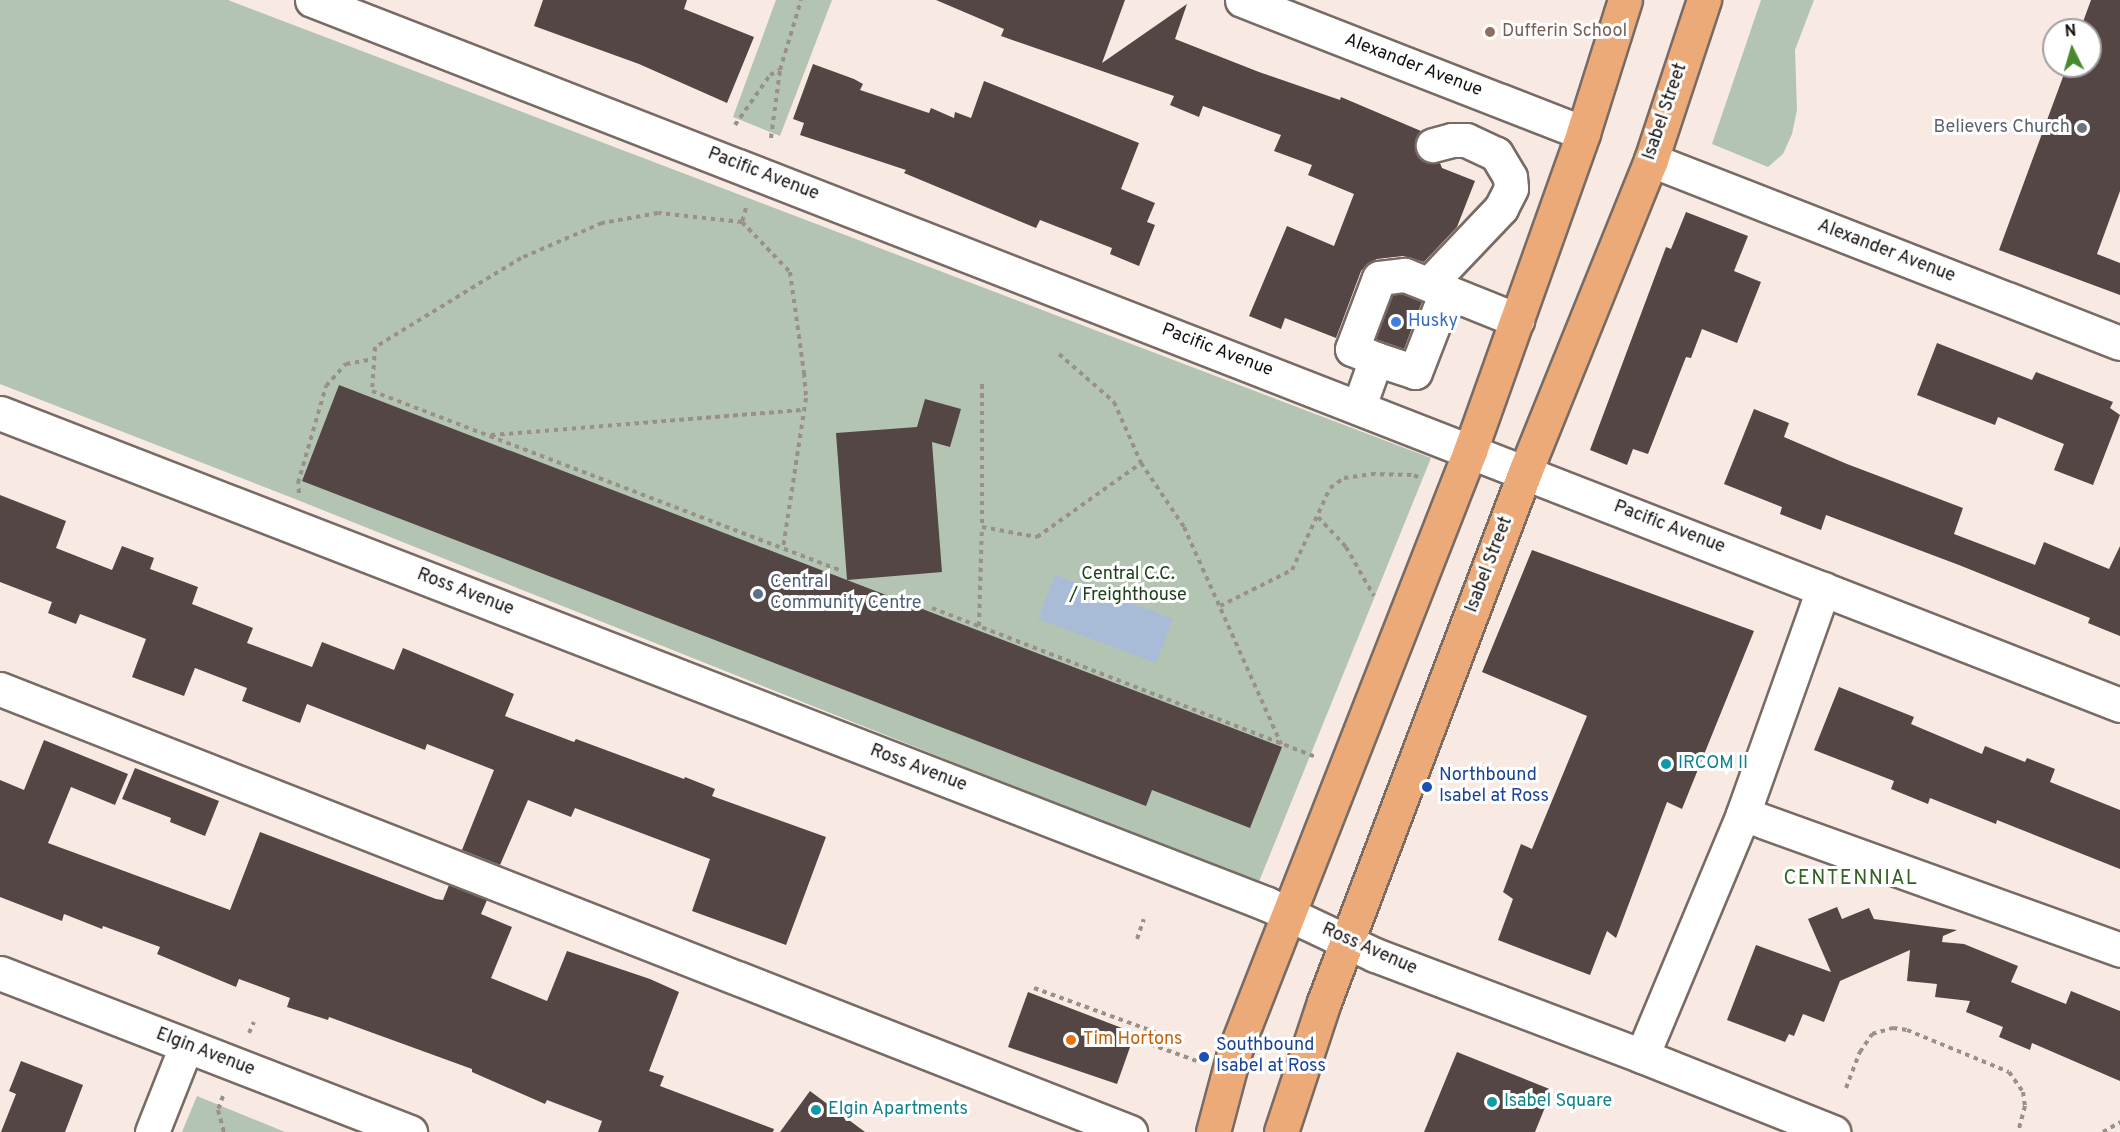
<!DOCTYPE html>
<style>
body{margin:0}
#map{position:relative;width:2120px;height:1132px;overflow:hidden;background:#f8eae2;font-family:Overpass,sans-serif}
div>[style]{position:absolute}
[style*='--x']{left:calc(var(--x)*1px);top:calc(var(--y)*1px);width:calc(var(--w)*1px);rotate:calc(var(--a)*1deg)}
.green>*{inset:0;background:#b3c4b2}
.water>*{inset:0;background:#a9bcd7}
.building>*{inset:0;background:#544645}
.path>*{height:4px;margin-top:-2px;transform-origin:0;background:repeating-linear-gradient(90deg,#9a908a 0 4.5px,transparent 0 9px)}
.roads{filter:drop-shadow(2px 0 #776b64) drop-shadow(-2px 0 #776b64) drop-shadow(0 2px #776b64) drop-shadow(0 -2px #776b64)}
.minor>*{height:33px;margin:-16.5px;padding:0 16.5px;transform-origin:16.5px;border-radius:16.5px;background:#fff}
.major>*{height:33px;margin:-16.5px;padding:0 16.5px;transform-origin:16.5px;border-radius:16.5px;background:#edaa79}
.dots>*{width:16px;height:16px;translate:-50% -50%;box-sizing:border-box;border:3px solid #fff;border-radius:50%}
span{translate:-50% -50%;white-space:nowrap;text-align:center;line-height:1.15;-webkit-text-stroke:6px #fff;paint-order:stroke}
.education-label{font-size:18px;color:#785e54}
.left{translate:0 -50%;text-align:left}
.street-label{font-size:18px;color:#14100d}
.worship-label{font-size:18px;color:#5b616d}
.right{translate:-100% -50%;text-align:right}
.shop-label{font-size:18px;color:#366cbe}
.park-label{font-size:18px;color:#1c411c}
.service-label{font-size:18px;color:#4e5e75}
.culture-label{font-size:18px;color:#0d838f}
.transit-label{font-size:18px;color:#164399}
.food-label{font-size:18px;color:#c56008}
.neighbourhood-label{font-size:20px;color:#356026;letter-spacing:1.5px}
.north{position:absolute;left:2042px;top:18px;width:60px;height:60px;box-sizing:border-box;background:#fff;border:2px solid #a19f9e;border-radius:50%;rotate:355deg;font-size:16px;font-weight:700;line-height:24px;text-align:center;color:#14100d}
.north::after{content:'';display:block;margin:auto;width:21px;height:27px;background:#478a2e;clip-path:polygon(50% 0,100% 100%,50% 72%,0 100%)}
</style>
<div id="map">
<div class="green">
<i style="clip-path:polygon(0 0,228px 0,1431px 458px,1258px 884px,290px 497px,0 384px)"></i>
<i style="clip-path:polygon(776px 0,832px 0,780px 136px,733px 117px)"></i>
<i style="clip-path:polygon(1761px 0,1814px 0,1795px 50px,1797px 110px,1792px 134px,1783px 154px,1768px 167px,1712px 144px)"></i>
<i style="clip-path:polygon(197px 1096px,285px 1132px,182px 1132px)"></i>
</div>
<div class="water">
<i style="clip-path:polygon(1055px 575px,1173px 619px,1156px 663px,1038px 619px)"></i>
</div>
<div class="building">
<i style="clip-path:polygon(543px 0,687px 0,684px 9px,754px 37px,727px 103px,639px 64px,534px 26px)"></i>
<i style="clip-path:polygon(936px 0,1125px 0,1102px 63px,1187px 4px,1175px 39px,1259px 72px,1340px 100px,1341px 97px,1421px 131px,1415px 141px,1415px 150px,1420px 159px,1429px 163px,1440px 163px,1442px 168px,1475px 181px,1457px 227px,1424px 262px,1403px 256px,1377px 259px,1367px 264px,1361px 271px,1336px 338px,1285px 318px,1281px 329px,1249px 316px,1287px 226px,1334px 246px,1354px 194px,1308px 175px,1312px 165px,1274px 151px,1281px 135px,1203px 106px,1199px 117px,1170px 105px,1174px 96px,1001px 36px,1004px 29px)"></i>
<i style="clip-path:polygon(2091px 0,2120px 0,2120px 191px,2097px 254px,2120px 263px,2120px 295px,1999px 250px,2067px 66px,2090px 66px,2090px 30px,2080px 30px)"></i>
<i style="clip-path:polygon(813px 64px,854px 79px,863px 84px,860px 90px,929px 113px,931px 108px,954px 118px,955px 112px,971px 118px,984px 81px,1139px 143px,1121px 189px,1155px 203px,1147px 222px,1155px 225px,1139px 266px,1110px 254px,1112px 248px,1040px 220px,1036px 228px,904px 173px,906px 170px,800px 135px,804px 123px,793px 119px)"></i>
<i style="clip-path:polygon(1686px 212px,1748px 236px,1734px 271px,1761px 282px,1737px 343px,1702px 329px,1691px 358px,1686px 357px,1648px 454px,1633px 449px,1627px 465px,1590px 450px,1666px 247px,1671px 249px)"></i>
<i style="clip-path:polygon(1402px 294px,1422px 302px,1404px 349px,1376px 339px,1392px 295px)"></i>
<i style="clip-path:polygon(1937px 343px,2032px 380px,2036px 372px,2113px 402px,2110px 408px,2120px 415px,2093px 485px,2054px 470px,2064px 444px,1998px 417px,1995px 425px,1917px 395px)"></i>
<i style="clip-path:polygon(339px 385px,847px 580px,836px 433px,917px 427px,925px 399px,961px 409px,950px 447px,932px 442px,942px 572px,847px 580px,1282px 747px,1250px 828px,1152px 790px,1146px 806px,302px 481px)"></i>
<i style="clip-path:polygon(1754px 409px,1789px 423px,1784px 437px,1847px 464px,1963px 508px,1954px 534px,2035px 565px,2044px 542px,2109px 569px,2120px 546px,2120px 636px,2088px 623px,2090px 618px,1959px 565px,1826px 515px,1821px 530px,1780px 514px,1782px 507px,1724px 484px)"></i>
<i style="clip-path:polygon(0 495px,66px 521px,56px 548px,112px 570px,122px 546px,154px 558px,150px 569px,198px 587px,192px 604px,253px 628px,247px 643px,312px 667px,322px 642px,394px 670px,403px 648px,514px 694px,505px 716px,574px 742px,576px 739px,684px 779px,685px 777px,715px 789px,712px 796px,826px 837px,786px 945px,692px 911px,710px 859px,575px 808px,571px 817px,528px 800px,500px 865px,462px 850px,494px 770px,427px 744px,425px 750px,307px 704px,300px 723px,242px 701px,247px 688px,195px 668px,184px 696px,132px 677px,146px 639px,80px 614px,76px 624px,48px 613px,52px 602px,0 582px)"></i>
<i style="clip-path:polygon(1532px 550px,1754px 631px,1682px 809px,1667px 802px,1616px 938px,1607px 931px,1590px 975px,1498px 940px,1513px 899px,1503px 892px,1521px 844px,1532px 849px,1587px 716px,1482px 672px)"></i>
<i style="clip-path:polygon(1839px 687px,1914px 717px,1911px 724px,1982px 754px,1985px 746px,2025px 762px,2027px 758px,2055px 769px,2050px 782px,2120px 810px,2120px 869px,1997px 820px,1996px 824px,1930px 798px,1928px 804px,1891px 789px,1894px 781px,1814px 750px)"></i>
<i style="clip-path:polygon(44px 740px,128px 774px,115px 805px,71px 787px,48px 843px,230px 910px,260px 832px,436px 899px,443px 900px,449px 885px,487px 900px,481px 914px,512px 927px,491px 978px,547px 1001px,567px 951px,650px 979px,679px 992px,649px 1071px,664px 1076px,660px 1086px,774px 1129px,773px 1132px,598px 1132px,602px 1121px,547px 1100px,545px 1104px,472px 1072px,472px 1069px,329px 1017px,328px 1020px,287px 1007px,290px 998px,239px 979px,236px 987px,157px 954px,160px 947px,103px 926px,102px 929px,64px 914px,62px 921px,0 897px,0 780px,24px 790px)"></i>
<i style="clip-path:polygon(135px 768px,219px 801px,205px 836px,170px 822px,171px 818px,122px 799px)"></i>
<i style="clip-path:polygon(1837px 907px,1842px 919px,1869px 908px,1874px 919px,1957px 930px,1943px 936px,1942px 942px,1964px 944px,2018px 966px,2011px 982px,2066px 1004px,2071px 991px,2120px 1011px,2120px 1081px,2032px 1043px,2030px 1050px,1999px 1037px,2003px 1027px,1966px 1012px,1970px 1001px,1935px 997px,1937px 984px,1907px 981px,1910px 950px,1840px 981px,1824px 1022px,1803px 1014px,1794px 1036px,1789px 1034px,1785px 1042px,1727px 1020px,1756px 945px,1831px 972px,1808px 919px)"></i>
<i style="clip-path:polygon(1028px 992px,1135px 1033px,1117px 1084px,1008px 1047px)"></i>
<i style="clip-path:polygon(1457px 1052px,1552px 1090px,1535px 1132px,1424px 1132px)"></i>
<i style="clip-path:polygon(21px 1061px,83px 1085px,65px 1132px,1px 1132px,16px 1094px,9px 1091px)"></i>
<i style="clip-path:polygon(810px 1091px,865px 1132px,780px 1132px)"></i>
</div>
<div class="path">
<i style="--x:735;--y:125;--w:61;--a:-55"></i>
<i style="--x:770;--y:75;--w:10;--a:-29"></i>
<i style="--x:771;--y:138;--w:69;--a:-82.5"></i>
<i style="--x:780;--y:70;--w:73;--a:-73.3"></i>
<i style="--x:746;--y:208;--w:15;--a:106"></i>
<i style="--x:742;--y:222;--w:84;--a:-173.9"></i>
<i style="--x:658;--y:213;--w:57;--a:169.9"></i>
<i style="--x:602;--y:223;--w:88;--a:156.6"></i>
<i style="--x:521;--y:258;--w:171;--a:148.6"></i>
<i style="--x:375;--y:347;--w:44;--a:93.9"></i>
<i style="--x:372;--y:391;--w:500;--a:20.97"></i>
<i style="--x:742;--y:222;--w:69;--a:46.2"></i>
<i style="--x:790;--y:272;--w:102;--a:82.1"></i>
<i style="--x:804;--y:373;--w:25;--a:85"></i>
<i style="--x:806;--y:398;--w:153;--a:98.7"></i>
<i style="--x:1059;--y:354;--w:73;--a:41.1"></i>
<i style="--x:1114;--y:402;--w:67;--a:66.1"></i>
<i style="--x:1141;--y:463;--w:77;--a:56.1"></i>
<i style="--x:1184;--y:527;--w:238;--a:65.9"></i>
<i style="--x:982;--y:384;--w:143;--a:90"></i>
<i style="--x:982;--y:527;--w:56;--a:10.3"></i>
<i style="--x:1037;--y:537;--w:128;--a:-35.4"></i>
<i style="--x:491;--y:435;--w:314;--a:-4.6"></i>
<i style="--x:299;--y:493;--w:10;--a:-96"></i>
<i style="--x:298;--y:483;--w:101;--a:-73.9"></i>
<i style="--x:326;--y:386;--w:30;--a:-48"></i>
<i style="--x:346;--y:364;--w:27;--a:-10"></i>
<i style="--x:1318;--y:517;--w:41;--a:47"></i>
<i style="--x:1346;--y:547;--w:56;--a:60.3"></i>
<i style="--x:1220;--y:606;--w:80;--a:-26.6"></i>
<i style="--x:1292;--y:570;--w:90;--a:-65.1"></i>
<i style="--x:1330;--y:488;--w:17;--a:-36"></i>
<i style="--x:1344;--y:478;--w:27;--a:-8"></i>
<i style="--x:1371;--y:474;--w:43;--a:1.3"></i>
<i style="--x:1414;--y:475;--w:8;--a:30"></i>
<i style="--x:932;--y:608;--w:410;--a:21.2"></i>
<i style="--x:979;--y:626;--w:99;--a:-88.3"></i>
<i style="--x:1137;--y:939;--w:21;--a:-71"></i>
<i style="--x:1034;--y:988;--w:129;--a:20"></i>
<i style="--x:1155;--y:1032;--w:13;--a:113"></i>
<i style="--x:1150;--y:1044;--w:50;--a:19.9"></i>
<i style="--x:249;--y:1033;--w:12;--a:-66"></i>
<i style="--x:1846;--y:1088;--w:39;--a:-69"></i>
<i style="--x:1860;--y:1052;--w:22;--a:-56"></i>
<i style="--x:1872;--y:1034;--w:22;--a:-16"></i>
<i style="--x:1893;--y:1028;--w:14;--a:8"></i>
<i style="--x:1907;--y:1030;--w:110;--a:22.4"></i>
<i style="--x:2009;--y:1072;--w:24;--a:55"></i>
<i style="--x:2023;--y:1092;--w:14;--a:82"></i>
<i style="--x:2025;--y:1106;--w:27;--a:105"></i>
<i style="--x:223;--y:1096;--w:15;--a:110"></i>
<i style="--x:218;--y:1110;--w:23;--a:75"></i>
<i style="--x:2103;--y:1132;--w:20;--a:-30"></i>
</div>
<div class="roads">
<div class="minor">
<i style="--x:312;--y:0;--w:1941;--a:21.3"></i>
<i style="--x:1242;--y:0;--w:366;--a:21.3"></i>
<i style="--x:1651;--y:160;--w:503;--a:21.32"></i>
<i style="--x:1429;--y:284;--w:105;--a:-46.5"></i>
<i style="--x:1501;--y:208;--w:22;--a:-63"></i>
<i style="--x:1511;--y:188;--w:11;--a:-95"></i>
<i style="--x:1510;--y:177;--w:27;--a:-121"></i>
<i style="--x:1496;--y:154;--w:33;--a:-155"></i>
<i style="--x:1466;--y:140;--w:14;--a:180"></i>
<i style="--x:1452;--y:140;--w:20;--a:165"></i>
<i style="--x:1376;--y:359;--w:26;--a:-157"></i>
<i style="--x:1352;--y:349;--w:76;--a:-69.2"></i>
<i style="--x:1379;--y:278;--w:26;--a:-7"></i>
<i style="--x:1405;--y:275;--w:121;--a:21.9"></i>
<i style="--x:1359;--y:406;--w:50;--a:-70.1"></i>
<i style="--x:1376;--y:359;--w:41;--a:18.4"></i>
<i style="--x:1415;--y:372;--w:86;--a:-68.8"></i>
<i style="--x:0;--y:413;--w:1359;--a:21.18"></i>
<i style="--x:1267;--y:904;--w:119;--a:25.3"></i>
<i style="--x:1375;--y:955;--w:285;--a:20.7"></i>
<i style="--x:1642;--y:1056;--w:206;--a:21.7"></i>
<i style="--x:0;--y:689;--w:1214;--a:21.41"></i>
<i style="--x:1743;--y:814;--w:401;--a:19.8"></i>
<i style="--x:0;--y:973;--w:440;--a:21.2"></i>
<i style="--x:1642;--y:1056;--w:262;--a:-67.3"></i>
<i style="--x:1743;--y:814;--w:239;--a:-70.4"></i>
<i style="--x:152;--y:1132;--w:92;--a:-68.4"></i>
</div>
<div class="major">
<i style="--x:1213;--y:1132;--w:82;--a:-75.1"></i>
<i style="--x:1234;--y:1053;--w:647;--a:-68.59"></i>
<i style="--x:1470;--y:451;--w:337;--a:-70.4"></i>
<i style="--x:1583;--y:133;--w:139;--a:-72.5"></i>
<i style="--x:1281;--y:1132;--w:137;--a:-71.7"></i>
<i style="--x:1324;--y:1002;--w:567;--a:-69.23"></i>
<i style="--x:1525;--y:472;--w:336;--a:-68"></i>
<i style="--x:1651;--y:160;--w:169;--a:-71.7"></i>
</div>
</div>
<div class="dots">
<i style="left:1490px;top:32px;background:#8d6e63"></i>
<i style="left:2082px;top:128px;background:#6b7280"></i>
<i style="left:1396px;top:322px;background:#3f7fe0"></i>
<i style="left:758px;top:594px;background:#5c6f8a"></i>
<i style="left:1666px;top:764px;background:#0f9aa8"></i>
<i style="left:1427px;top:787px;background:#1a4fb4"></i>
<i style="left:1071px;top:1040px;background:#e8710a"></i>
<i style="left:1204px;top:1057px;background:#1a4fb4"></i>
<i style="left:1492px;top:1102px;background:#0f9aa8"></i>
<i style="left:816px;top:1110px;background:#0f9aa8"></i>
</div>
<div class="education-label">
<span class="left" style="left:1502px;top:32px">Dufferin School</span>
</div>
<div class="street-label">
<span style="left:1413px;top:66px;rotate:21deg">Alexander Avenue</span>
<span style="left:1666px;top:112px;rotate:-71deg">Isabel Street</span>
<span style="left:763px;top:175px;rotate:21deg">Pacific Avenue</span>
<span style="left:1886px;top:252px;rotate:21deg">Alexander Avenue</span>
<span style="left:1217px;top:351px;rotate:21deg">Pacific Avenue</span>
<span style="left:1669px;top:528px;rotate:21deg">Pacific Avenue</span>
<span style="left:1490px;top:565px;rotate:-69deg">Isabel Street</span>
<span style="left:465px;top:593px;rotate:21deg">Ross Avenue</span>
<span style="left:918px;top:769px;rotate:21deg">Ross Avenue</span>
<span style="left:1369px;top:950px;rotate:24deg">Ross Avenue</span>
<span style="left:205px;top:1053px;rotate:21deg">Elgin Avenue</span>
</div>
<div class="worship-label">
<span class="right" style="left:2070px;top:128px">Believers Church</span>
</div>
<div class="shop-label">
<span class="left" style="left:1408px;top:322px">Husky</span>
</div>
<div class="park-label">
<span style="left:1128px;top:586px">Central C.C.<br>/ Freighthouse</span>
</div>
<div class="service-label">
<span class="left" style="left:770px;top:594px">Central<br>Community Centre</span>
</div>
<div class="culture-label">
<span class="left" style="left:1678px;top:764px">IRCOM II</span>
<span class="left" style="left:1504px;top:1102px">Isabel Square</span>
<span class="left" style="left:828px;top:1110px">Elgin Apartments</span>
</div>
<div class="transit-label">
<span class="left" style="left:1439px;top:787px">Northbound<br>Isabel at Ross</span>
<span class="left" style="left:1216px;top:1057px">Southbound<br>Isabel at Ross</span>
</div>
<div class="food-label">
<span class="left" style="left:1083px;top:1040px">Tim Hortons</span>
</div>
<div class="neighbourhood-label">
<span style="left:1851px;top:879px">CENTENNIAL</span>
</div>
<div class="north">N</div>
</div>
